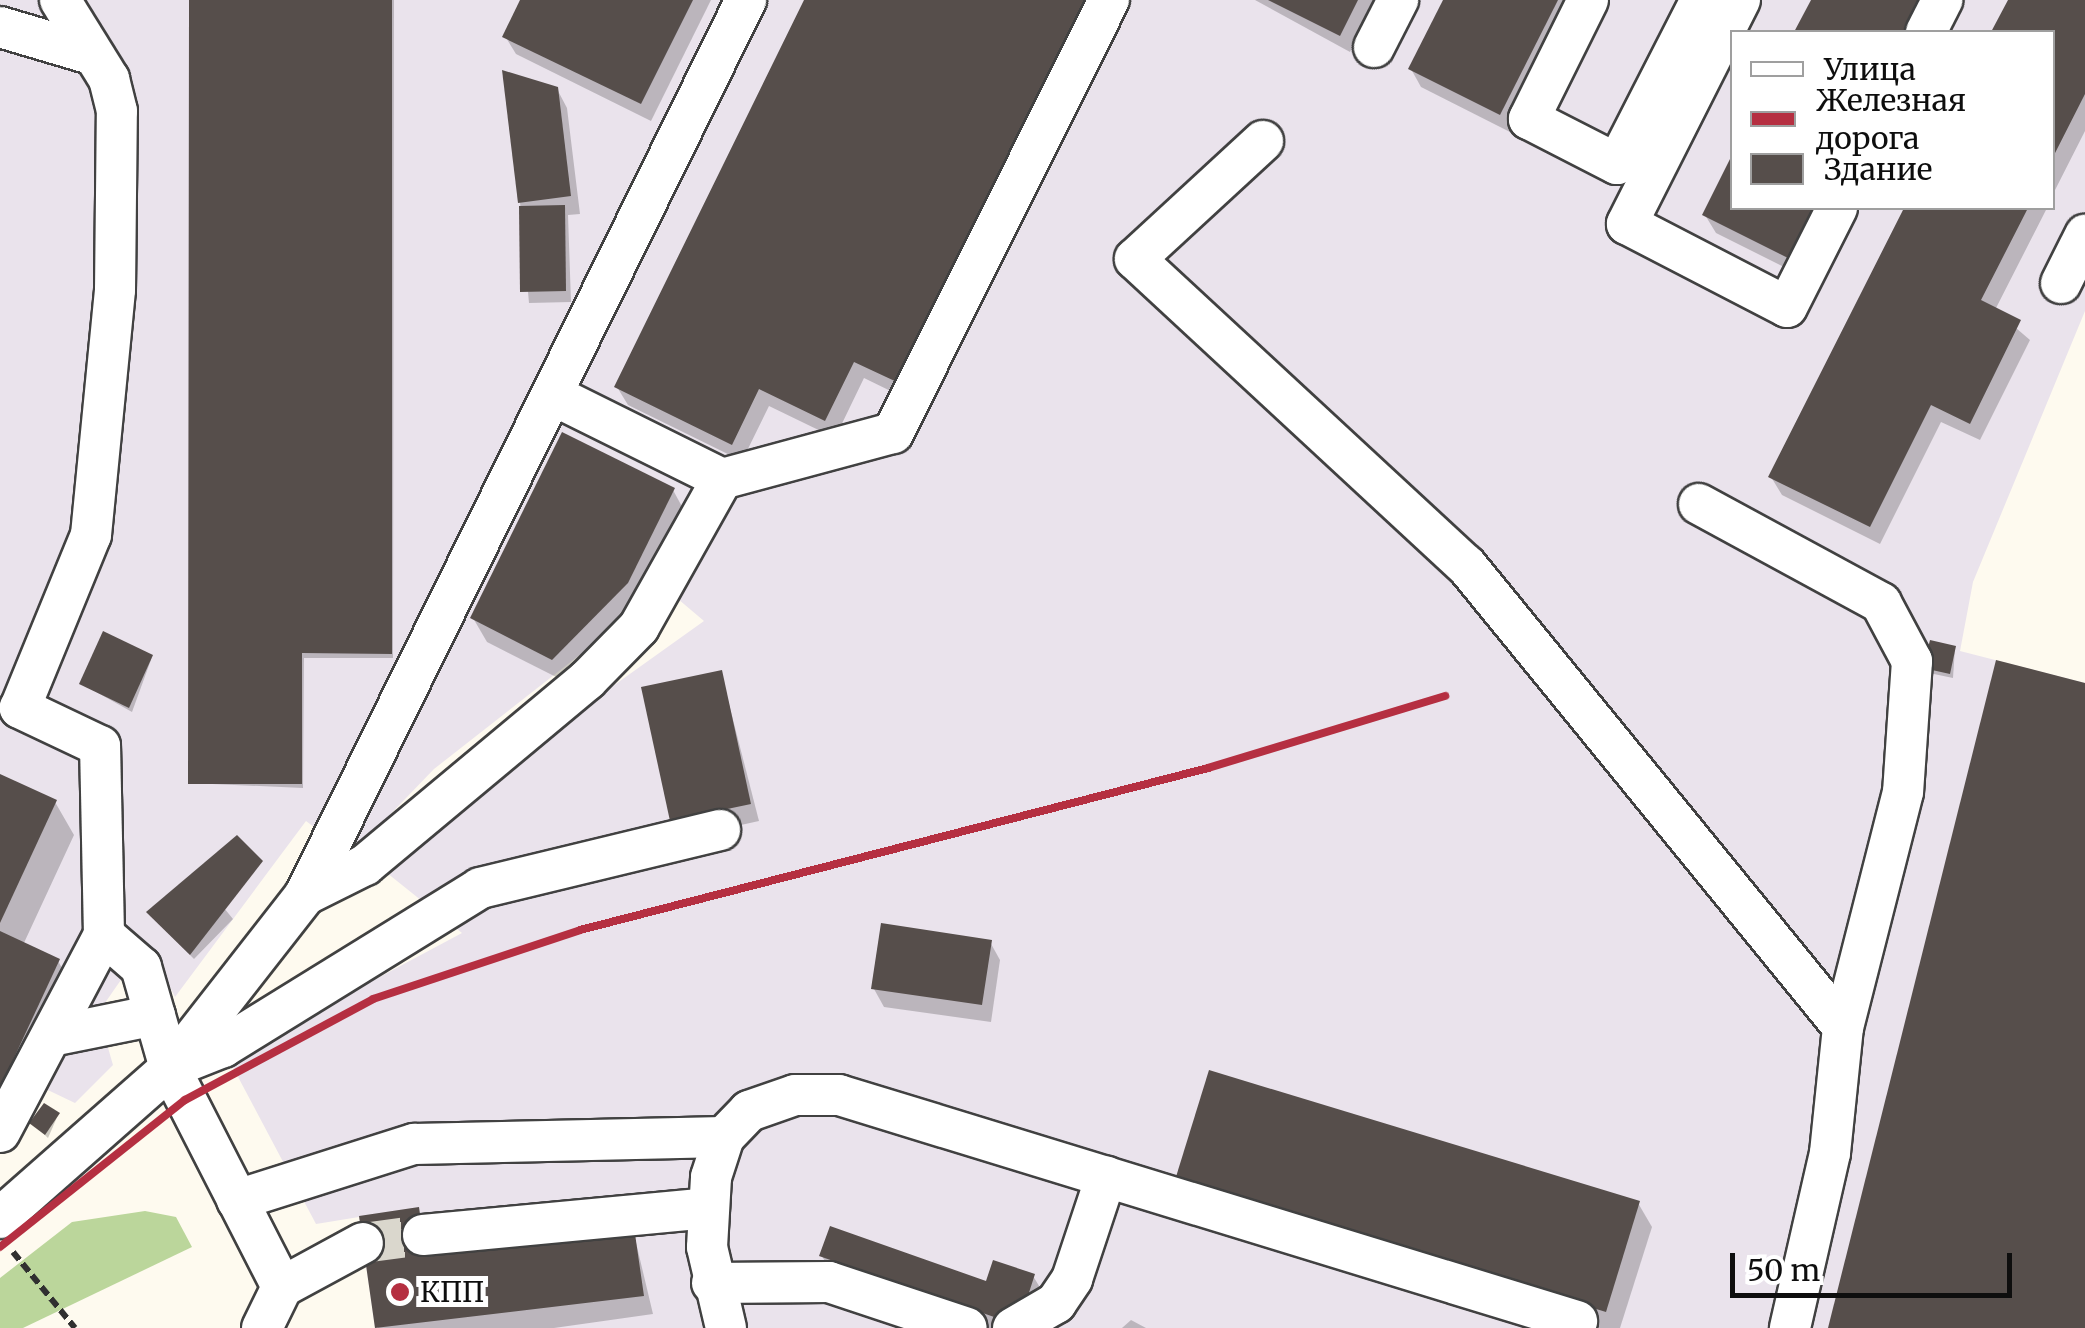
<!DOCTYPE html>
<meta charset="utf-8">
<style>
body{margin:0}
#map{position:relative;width:2085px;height:1328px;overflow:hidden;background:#fefaef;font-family:Merriweather,serif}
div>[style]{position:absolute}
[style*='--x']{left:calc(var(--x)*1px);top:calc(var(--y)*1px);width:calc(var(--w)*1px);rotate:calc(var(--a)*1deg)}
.industrial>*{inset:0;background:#eae3ec}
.forest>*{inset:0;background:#bbd69b}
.shadow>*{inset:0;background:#0003}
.building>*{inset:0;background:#564e4b}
.minor-tunnel>*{height:40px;margin-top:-20px;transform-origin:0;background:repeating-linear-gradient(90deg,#dad7cd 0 40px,transparent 0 60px)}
.path>*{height:6px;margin-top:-3px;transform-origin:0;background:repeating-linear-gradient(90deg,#303030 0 10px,transparent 0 15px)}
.roads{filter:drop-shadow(2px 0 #414141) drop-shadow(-2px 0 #414141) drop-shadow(0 2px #414141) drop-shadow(0 -2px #414141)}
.minor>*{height:40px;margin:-20px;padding:0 20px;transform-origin:20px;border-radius:20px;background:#fff}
.rail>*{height:8px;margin:-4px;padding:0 4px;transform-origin:4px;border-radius:4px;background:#b52f41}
.dots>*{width:28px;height:28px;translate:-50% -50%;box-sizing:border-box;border:5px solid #fff;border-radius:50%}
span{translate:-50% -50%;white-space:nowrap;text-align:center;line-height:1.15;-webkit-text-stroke:10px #fff;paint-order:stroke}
.poi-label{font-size:28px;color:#0e0e0e}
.left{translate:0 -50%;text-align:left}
.legend{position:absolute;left:1730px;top:30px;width:325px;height:180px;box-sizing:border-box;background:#fff;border:2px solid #9f9f9f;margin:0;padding:12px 18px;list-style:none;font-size:30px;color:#0e0e0e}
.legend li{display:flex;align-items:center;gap:20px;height:50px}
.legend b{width:50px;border:2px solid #9f9f9f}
.scale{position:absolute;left:1730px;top:1253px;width:282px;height:45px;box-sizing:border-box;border:5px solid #0e0e0e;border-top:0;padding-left:12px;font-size:30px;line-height:35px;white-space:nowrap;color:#0e0e0e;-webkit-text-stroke:8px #fff;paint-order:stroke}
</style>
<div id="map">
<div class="industrial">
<i style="clip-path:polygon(evenodd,0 0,2085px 0,2085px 311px,1973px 582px,1960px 651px,2085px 683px,2085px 1328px,375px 1328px,359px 1217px,316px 1224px,228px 1058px,462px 933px,387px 873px,571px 716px,704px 621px,665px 588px,434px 769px,351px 855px,306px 821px,175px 997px,157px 961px,125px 974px,98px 1013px,113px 1065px,75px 1103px,8px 1071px,0 1083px,0 0,1732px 32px,2052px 32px,2052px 208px,1732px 208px,1732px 32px)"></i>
</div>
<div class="forest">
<i style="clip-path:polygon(145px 1211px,176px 1217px,192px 1247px,23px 1328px,0 1328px,0 1278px,72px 1222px)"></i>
</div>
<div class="shadow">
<i style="clip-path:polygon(192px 0,394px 0,393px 658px,304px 658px,303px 788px,190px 783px)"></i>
<i style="clip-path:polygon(523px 0,711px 0,651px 121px,516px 54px,505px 36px)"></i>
<i style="clip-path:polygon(806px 0,1105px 0,909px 400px,864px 378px,835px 438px,769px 406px,742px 461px,628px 405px,617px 387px)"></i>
<i style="clip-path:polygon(1255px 0,1376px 0,1350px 52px)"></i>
<i style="clip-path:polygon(1446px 0,1577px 0,1510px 132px,1421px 87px,1411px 69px)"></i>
<i style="clip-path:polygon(1814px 0,1927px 32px,1797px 32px)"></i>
<i style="clip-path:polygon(2011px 0,2085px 0,2085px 131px,2052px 196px,2052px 32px,1994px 32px)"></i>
<i style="clip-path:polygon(557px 89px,567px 108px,580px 214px,568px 215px,571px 302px,529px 303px,520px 202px)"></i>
<i style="clip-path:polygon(1732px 161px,1732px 208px,1839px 208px,1804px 277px,1716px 233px,1705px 215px)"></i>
<i style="clip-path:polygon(1906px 208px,2047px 208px,1995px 310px,2030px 340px,1980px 440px,1941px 422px,1880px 544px,1782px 495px,1771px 477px)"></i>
<i style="clip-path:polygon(673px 490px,686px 514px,641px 607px,566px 682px,487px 642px,473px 618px)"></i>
<i style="clip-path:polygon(1931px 643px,1955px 648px,1953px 678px,1929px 673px)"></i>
<i style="clip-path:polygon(152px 657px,132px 712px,82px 684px)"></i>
<i style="clip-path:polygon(721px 673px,759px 821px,682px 838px,672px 820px)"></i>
<i style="clip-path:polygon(0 777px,55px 802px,74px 835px,23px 945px,58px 961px,77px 994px,0 1106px)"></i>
<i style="clip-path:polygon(261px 862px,224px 908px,233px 919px,194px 959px,152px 917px)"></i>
<i style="clip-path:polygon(990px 942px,1000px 960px,991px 1022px,884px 1007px,874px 989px)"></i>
<i style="clip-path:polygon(58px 1115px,48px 1138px,32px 1123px)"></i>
<i style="clip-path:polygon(1192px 1203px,1638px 1203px,1652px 1227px,1620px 1328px,1600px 1328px)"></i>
<i style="clip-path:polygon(417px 1210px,432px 1259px,633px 1230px,653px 1314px,554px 1328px,378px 1328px,361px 1218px)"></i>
<i style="clip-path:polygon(822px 1256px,988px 1284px,1033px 1276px,1044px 1294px,1024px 1328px,987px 1328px,832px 1274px)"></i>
<i style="clip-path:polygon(1131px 1320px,1146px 1328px,1122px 1328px)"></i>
</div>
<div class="building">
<i style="clip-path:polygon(189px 0,392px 0,392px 654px,302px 653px,302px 784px,188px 784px)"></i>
<i style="clip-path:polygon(520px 0,693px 0,641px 104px,502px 37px)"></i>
<i style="clip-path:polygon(804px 0,1086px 0,899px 383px,854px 362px,825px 421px,759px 389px,732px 445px,614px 387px)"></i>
<i style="clip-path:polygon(1268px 0,1358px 0,1340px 36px)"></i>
<i style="clip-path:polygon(1443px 0,1558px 0,1500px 115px,1408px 69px)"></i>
<i style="clip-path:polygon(1811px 0,1925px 0,1908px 32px,1794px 32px)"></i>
<i style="clip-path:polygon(2008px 0,2085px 0,2085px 94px,2052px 159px,2052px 32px,1991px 32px)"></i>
<i style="clip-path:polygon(502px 70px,558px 87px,571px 196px,518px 203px)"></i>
<i style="clip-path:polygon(1732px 155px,1732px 208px,1820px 208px,1794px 261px,1702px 215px)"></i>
<i style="clip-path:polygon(565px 205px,566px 291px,520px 292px,519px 206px)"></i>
<i style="clip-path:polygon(1904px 208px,2028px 208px,1981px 300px,2021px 320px,1970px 424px,1931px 405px,1870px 527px,1768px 477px)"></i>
<i style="clip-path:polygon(562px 432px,675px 488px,628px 583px,552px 660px,470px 618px)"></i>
<i style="clip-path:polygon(103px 631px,153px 655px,129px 708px,79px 684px)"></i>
<i style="clip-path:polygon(1930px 640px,1956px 646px,1950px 674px,1923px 668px)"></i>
<i style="clip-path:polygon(1996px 660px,2085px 683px,2085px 1328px,1828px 1328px)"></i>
<i style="clip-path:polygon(722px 670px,751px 804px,670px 821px,641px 687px)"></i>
<i style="clip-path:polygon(0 774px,57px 800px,0 923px)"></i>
<i style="clip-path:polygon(237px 835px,263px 861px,190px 955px,146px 912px)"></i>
<i style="clip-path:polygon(881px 923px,992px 940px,982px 1005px,871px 989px)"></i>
<i style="clip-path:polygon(0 931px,60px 959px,0 1088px)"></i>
<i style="clip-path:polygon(1209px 1070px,1640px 1201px,1606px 1312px,1175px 1180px)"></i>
<i style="clip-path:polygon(44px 1103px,60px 1113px,45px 1135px,29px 1123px)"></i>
<i style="clip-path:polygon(419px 1207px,426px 1257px,634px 1227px,644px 1296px,375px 1328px,359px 1216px)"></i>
<i style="clip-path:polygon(830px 1226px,986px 1281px,993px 1260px,1035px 1274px,1025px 1305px,997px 1318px,819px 1256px)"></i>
</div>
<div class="minor-tunnel">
<i style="--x:363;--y:1243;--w:61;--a:-7.6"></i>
</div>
<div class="path">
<i style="--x:13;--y:1252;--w:98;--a:50.8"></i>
</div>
<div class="roads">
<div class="minor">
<i style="--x:1588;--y:0;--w:133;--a:116.4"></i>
<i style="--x:1529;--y:119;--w:99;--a:27.1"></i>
<i style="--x:1617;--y:164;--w:184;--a:-62.9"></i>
<i style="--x:1740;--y:0;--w:251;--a:116.8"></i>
<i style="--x:1627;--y:224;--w:180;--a:27.4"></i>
<i style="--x:1787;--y:307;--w:111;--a:-63.2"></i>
<i style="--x:0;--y:27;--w:95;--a:16.5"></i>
<i style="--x:1926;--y:32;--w:36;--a:-63"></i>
<i style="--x:1374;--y:47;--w:53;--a:-62.9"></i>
<i style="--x:1263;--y:141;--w:174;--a:137.3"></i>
<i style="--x:1135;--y:259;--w:451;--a:42.8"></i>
<i style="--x:1466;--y:565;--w:596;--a:50.78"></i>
<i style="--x:2061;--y:283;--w:54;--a:-63.4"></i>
<i style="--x:555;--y:396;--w:186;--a:26.4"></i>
<i style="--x:722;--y:479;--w:177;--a:-15.1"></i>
<i style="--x:893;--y:433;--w:484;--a:-63.5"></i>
<i style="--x:1699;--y:504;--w:207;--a:28.5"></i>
<i style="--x:1881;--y:603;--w:66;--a:61.9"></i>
<i style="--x:1912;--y:661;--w:131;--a:93.9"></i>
<i style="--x:1903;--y:792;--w:243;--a:104.3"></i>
<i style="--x:1843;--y:1027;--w:127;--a:95.9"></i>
<i style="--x:1830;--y:1153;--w:180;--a:102.9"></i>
<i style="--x:305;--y:895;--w:67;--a:-26.6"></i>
<i style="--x:365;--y:865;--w:289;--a:-39.8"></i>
<i style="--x:587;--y:680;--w:74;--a:-45.5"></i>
<i style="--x:639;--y:627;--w:170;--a:-60.7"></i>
<i style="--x:104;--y:935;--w:49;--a:40.9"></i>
<i style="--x:141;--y:967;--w:105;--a:74"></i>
<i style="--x:170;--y:1068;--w:246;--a:62.9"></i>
<i style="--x:52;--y:1036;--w:105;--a:-11.5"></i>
<i style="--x:170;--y:1068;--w:57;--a:-21.6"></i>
<i style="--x:223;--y:1047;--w:302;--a:-31.7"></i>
<i style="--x:480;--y:888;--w:247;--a:-13.6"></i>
<i style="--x:0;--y:1132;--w:223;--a:-62.2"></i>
<i style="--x:104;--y:935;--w:189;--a:-91.2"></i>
<i style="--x:100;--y:746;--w:89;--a:-154.6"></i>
<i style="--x:20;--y:708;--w:187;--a:-67.7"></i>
<i style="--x:91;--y:535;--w:246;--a:-84.4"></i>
<i style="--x:115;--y:290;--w:179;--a:-89.4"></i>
<i style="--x:117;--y:111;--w:33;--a:-104"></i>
<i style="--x:109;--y:79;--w:93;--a:-121.8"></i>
<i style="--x:237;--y:1200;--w:186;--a:-17.6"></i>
<i style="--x:414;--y:1144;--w:310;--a:-1.3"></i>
<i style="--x:0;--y:1218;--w:227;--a:-41.4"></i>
<i style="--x:170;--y:1068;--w:219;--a:-52"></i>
<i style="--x:305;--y:895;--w:998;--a:-63.77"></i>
<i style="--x:423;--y:1235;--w:286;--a:-5.4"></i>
<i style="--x:712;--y:1283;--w:117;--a:-0.5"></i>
<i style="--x:829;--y:1282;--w:145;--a:18.4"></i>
<i style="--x:262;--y:1328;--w:46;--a:-64"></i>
<i style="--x:282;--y:1287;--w:92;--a:-28.5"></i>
<i style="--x:726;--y:1328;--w:83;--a:-103.2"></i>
<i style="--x:707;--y:1247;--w:70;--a:-86.7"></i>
<i style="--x:711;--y:1177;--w:42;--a:-72"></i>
<i style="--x:724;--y:1137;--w:36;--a:-46"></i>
<i style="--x:749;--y:1111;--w:49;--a:-19.2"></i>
<i style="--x:795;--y:1095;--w:44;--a:0"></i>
<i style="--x:839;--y:1095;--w:772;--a:17.03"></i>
<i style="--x:1013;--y:1328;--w:50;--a:-30.2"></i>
<i style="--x:1056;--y:1303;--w:29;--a:-56"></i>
<i style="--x:1072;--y:1279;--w:108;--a:-71.6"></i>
</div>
</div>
<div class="rail">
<i style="--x:0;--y:1247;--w:236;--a:-38.5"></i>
<i style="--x:185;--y:1100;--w:213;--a:-28.2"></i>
<i style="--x:373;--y:999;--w:218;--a:-18.4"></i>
<i style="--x:580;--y:930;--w:649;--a:-14.46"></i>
<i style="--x:1208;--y:768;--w:248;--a:-16.9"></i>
</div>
<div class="dots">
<i style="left:400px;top:1292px;background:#b52f41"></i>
</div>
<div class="poi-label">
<span class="left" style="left:420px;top:1292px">КПП</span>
</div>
<ul class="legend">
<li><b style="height:12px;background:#fff"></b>Улица</li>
<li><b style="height:12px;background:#b52f41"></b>Железная дорога</li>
<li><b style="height:28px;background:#564e4b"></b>Здание</li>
</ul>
<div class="scale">50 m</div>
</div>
